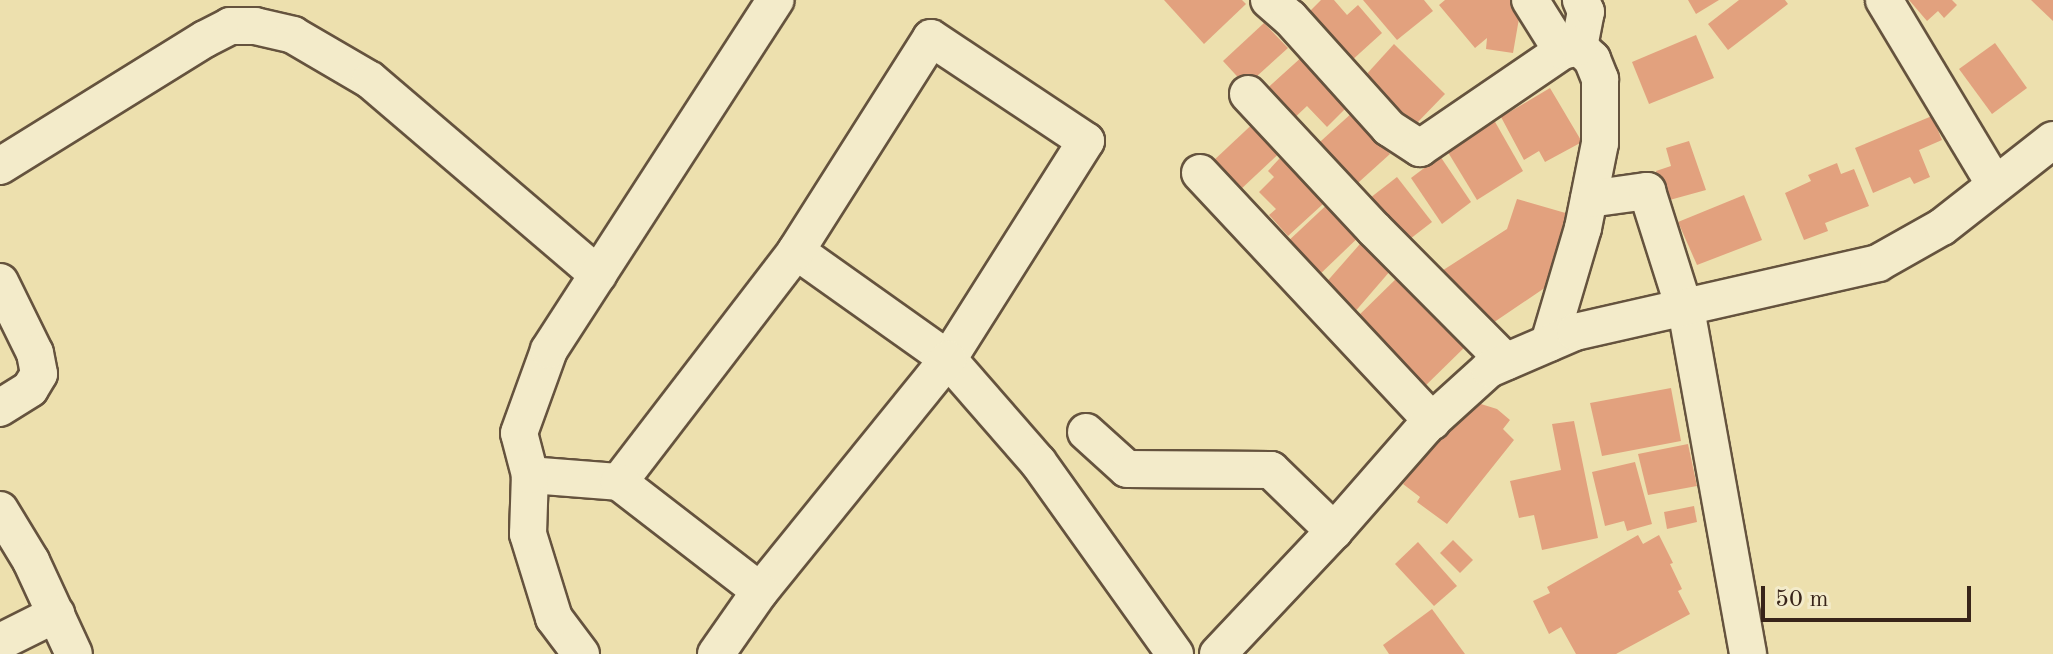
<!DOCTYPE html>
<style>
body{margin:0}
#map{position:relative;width:2053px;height:654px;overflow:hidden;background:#ede0ae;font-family:"Old Standard TT",serif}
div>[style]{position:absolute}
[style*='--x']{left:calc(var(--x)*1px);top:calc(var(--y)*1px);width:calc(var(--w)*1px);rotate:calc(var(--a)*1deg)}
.building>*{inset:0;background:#e2a17e}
.roads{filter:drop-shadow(2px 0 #65533e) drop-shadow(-2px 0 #65533e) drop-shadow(0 2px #65533e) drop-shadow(0 -2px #65533e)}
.minor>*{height:36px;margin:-18px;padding:0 18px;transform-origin:18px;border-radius:18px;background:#f3ebca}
span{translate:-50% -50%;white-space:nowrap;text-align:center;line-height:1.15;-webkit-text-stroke:7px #f3ebca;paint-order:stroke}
.scale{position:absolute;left:1761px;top:586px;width:210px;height:36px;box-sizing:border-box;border:4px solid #382419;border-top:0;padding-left:10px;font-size:24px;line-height:28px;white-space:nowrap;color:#382419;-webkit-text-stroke:6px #f3ebca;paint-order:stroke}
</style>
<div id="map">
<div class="building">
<i style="clip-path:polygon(1164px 0,1242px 0,1246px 4px,1204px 44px)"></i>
<i style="clip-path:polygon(1321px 0,1334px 0,1347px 15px,1358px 5px,1382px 33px,1350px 62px,1307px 14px)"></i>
<i style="clip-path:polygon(1363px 0,1424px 0,1433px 11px,1397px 40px)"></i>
<i style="clip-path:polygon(1445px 0,1515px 0,1521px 7px,1513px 53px,1486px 49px,1487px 38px,1475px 48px,1439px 5px)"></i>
<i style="clip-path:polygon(1688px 0,1719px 0,1696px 14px)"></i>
<i style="clip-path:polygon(1739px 0,1785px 0,1788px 4px,1728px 50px,1708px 24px)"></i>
<i style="clip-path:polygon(1909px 0,1952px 0,1957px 5px,1944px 18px,1938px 11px,1927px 21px)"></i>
<i style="clip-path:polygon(2031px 0,2053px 0,2053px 21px)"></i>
<i style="clip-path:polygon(1264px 23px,1288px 48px,1246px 86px,1223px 61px)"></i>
<i style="clip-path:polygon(1696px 35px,1714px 78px,1649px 104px,1632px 62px)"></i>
<i style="clip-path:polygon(1995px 43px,2027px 88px,1992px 114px,1959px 69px)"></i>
<i style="clip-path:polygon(1394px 44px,1445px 94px,1414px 126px,1364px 77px)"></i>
<i style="clip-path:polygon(1304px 55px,1350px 104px,1327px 127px,1307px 106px,1289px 123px,1262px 93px)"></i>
<i style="clip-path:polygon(1550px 88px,1582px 142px,1545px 162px,1539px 151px,1524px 160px,1501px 117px)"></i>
<i style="clip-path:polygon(1353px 112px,1390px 154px,1349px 191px,1311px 150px)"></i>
<i style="clip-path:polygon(1932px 116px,1942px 140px,1919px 150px,1930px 177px,1914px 184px,1910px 177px,1873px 193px,1855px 148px)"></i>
<i style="clip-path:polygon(1260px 117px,1288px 145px,1239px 191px,1212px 162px)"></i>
<i style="clip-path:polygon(1494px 120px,1523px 171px,1477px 200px,1446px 149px)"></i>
<i style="clip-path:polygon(1689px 141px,1706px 190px,1666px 201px,1656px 171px,1671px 166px,1666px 148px)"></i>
<i style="clip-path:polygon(1290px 147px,1334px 194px,1288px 236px,1269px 215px,1276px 209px,1259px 192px,1274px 177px,1268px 171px)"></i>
<i style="clip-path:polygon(1440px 156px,1471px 202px,1442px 224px,1411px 178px)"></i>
<i style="clip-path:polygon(1837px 163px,1841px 174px,1854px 169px,1869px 206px,1825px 223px,1828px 231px,1804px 240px,1785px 193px,1811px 181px,1808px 175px)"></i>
<i style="clip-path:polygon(1397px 177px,1432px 222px,1397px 249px,1361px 205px)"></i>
<i style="clip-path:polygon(1744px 195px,1762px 240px,1697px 265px,1678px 222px)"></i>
<i style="clip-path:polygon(1333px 199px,1365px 231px,1316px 278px,1284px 245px)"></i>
<i style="clip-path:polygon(1517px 199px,1569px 214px,1546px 287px,1484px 329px,1434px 276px,1507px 229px)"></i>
<i style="clip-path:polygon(1367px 236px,1397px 263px,1353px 314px,1323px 286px)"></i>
<i style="clip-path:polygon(1403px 272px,1470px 342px,1419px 392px,1352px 322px)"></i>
<i style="clip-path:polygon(1671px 388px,1681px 441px,1602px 456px,1590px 403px)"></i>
<i style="clip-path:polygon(1468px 400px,1497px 409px,1510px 420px,1503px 429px,1514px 440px,1447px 524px,1417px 502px,1420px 497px,1403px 484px)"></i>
<i style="clip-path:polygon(1574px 421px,1598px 538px,1542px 550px,1534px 515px,1519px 518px,1510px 481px,1561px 470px,1552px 424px)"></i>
<i style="clip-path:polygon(1688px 444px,1697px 486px,1648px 495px,1638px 454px)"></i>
<i style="clip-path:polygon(1635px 462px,1652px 524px,1627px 531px,1624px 521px,1605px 526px,1592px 472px)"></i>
<i style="clip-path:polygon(1694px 506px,1697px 522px,1667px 529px,1664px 512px)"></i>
<i style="clip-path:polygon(1638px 535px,1643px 544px,1659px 535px,1673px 563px,1670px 564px,1682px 589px,1678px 591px,1690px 614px,1616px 654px,1576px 654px,1561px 627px,1549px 634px,1533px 601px,1550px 593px,1547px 587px)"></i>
<i style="clip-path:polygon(1453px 540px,1473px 560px,1460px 573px,1440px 553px)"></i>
<i style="clip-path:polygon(1418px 542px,1457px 586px,1434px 606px,1395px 564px)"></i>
<i style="clip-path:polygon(1432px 609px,1465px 654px,1389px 654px,1383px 645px)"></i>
</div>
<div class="roads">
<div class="minor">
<i style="--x:1269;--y:0;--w:28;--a:41"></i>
<i style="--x:1290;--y:18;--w:148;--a:48"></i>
<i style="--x:1389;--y:128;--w:37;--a:33"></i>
<i style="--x:1420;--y:148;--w:172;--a:-34.3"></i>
<i style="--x:1562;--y:51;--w:17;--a:-13"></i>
<i style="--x:1579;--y:47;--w:18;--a:43"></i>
<i style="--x:1592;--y:59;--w:22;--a:68"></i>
<i style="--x:1600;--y:79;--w:64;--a:90"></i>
<i style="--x:1600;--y:143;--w:87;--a:101.3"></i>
<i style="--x:1583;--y:228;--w:120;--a:106.5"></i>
<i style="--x:1530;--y:0;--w:60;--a:57.9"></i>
<i style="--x:1884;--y:0;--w:214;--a:59"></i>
<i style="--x:1579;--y:47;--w:36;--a:-79"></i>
<i style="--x:1586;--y:12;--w:13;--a:-113"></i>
<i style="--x:1248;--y:94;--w:185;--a:47"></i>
<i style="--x:1374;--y:229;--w:187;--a:45.2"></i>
<i style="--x:0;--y:166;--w:241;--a:-31.8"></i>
<i style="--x:205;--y:39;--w:28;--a:-27"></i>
<i style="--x:230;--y:26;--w:25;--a:0"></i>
<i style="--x:255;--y:26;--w:39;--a:13"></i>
<i style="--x:293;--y:35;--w:89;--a:30.3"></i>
<i style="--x:370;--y:80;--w:300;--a:40.5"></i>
<i style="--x:1200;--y:173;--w:340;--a:46.9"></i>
<i style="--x:1589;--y:199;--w:59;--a:-7.9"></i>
<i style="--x:1647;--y:191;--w:135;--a:72.4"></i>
<i style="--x:1688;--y:320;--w:339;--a:79.8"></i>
<i style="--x:796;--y:251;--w:186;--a:35.4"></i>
<i style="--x:948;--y:359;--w:137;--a:48.9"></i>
<i style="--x:1038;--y:462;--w:236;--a:54.5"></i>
<i style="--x:0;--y:282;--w:79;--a:63.8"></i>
<i style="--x:35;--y:353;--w:21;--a:79"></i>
<i style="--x:39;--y:374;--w:17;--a:121"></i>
<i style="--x:30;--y:389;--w:36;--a:148"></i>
<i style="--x:1086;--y:432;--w:55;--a:42.1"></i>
<i style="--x:1127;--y:469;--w:144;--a:0.4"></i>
<i style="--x:1271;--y:470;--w:88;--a:44.1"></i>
<i style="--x:530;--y:475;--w:89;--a:4.5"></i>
<i style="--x:619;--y:482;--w:291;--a:-52.5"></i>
<i style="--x:796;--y:251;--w:252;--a:-57.6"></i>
<i style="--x:931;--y:38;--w:186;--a:33.6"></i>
<i style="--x:1086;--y:141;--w:258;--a:122.3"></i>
<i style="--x:948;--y:359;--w:299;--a:129"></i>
<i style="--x:760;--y:591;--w:77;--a:124.9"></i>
<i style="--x:619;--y:482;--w:178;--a:37.7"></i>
<i style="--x:0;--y:510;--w:60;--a:58.7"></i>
<i style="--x:31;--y:561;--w:102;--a:65.2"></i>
<i style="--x:0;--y:642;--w:63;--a:-26.6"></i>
<i style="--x:581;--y:654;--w:45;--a:-126.9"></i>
<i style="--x:554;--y:618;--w:88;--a:-107.2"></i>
<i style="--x:528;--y:534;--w:59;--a:-88.1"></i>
<i style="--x:530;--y:475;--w:43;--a:-104.7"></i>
<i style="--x:519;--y:433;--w:88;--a:-70.1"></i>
<i style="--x:549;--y:350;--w:417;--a:-57.1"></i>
<i style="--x:1218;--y:654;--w:169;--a:-46.7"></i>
<i style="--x:1334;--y:531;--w:138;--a:-48.8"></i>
<i style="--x:1425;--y:427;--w:86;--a:-42.2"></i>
<i style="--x:1489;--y:369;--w:94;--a:-23.3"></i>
<i style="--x:1575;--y:332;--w:311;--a:-12.8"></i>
<i style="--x:1878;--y:263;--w:73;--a:-29.4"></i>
<i style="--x:1942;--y:227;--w:141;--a:-38.1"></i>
</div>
</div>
<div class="scale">50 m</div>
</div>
